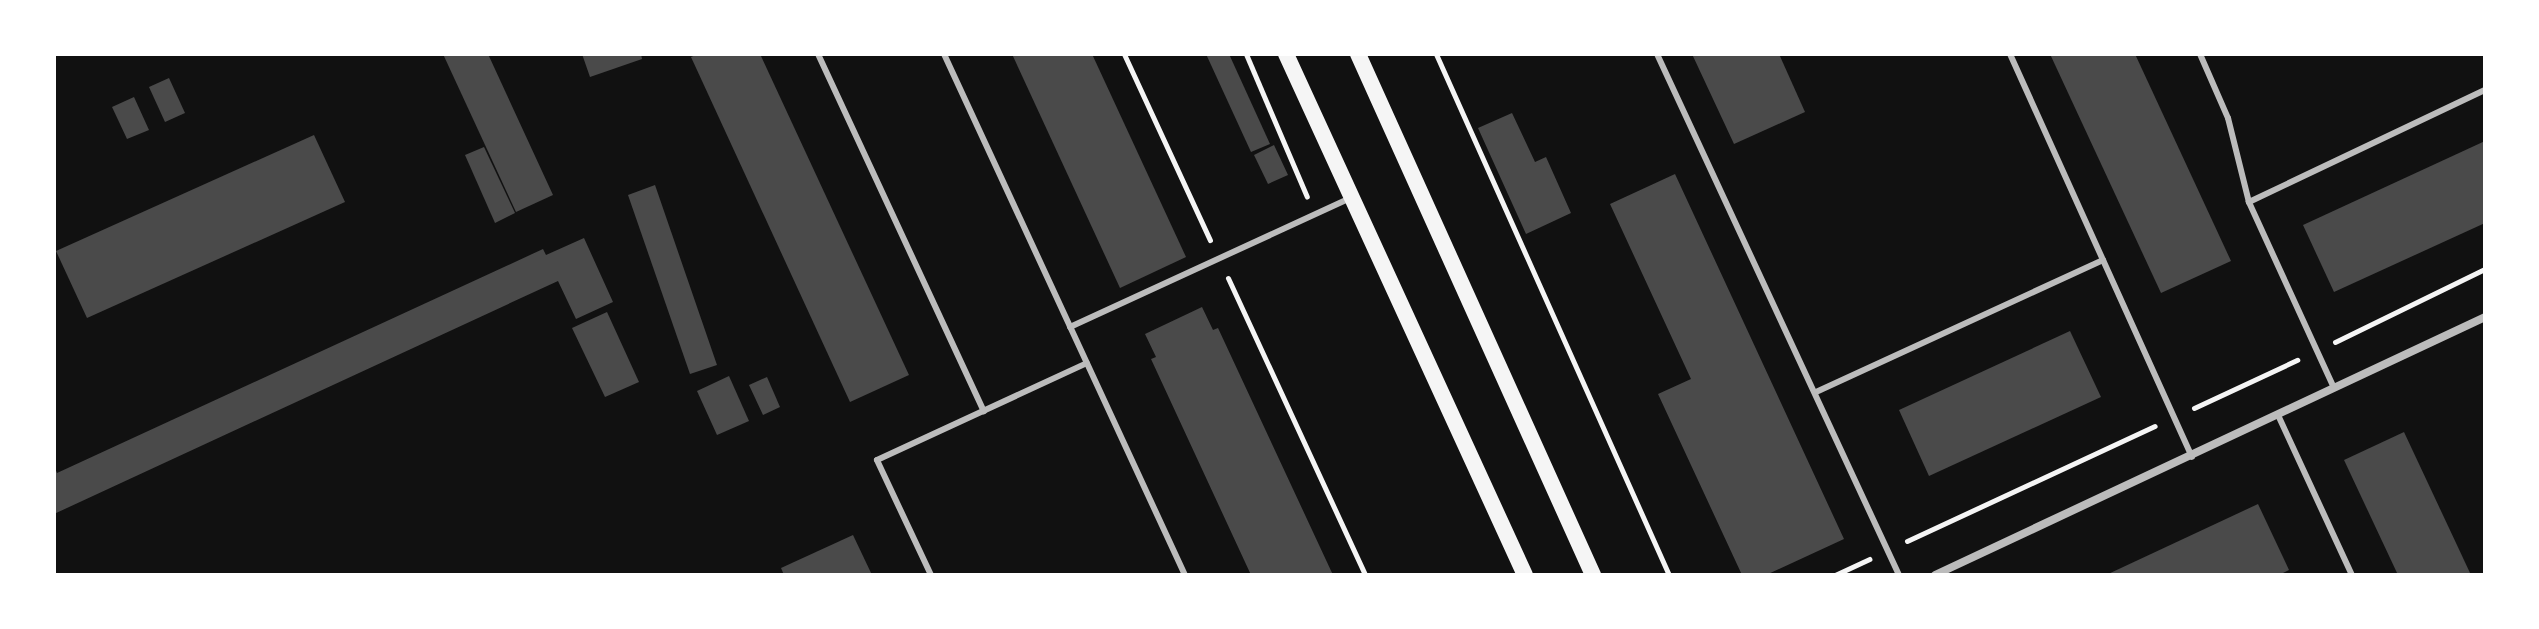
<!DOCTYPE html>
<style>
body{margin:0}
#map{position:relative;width:2539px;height:629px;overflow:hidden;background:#111;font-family:"Noto Serif",serif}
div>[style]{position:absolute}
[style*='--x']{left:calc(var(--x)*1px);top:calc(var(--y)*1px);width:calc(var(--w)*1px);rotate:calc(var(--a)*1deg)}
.building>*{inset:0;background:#4a4a4a}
.path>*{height:5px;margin:-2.5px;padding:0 2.5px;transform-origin:2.5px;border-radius:2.5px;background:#f5f5f5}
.service>*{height:6px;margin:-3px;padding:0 3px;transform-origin:3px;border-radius:3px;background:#bcbcbc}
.minor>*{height:8px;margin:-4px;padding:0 4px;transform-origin:4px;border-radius:4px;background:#bcbcbc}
.secondary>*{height:16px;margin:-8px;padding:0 8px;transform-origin:8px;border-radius:8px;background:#f5f5f5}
span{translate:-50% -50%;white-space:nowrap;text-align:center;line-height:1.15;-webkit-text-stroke:6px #fff;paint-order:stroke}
.frame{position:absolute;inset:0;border:56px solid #fff;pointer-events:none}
</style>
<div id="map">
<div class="building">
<i style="clip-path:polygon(443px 54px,488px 54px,553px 195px,516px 212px)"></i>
<i style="clip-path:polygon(582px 54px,641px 54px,642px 59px,590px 77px)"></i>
<i style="clip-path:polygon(698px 54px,760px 54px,909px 375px,850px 402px,691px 57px)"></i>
<i style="clip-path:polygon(1012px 54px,1092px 54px,1186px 257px,1120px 288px)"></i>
<i style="clip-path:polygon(1206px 54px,1229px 54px,1270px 144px,1251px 152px)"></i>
<i style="clip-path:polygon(1692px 54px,1779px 54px,1805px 112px,1734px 144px)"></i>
<i style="clip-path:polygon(2050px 54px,2135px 54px,2231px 261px,2161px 293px)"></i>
<i style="clip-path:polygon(169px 78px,185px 113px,165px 122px,149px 87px)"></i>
<i style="clip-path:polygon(134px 97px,149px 130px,127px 139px,112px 107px)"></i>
<i style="clip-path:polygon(1512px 113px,1535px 162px,1546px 157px,1571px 213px,1526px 234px,1478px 128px)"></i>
<i style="clip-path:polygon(314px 135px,345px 202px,87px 318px,56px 251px)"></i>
<i style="clip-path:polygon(2485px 141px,2485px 223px,2334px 292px,2303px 225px)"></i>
<i style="clip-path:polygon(1274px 145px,1288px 175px,1268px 184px,1254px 155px)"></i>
<i style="clip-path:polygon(484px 147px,515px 213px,495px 223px,465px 155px)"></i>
<i style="clip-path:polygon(1675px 174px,1844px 539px,1766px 575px,1742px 575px,1658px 394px,1691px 379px,1610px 204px)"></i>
<i style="clip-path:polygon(655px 185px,717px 365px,690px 374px,628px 195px)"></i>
<i style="clip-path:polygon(584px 238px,613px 302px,576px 319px,558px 281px,54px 514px,54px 466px,57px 473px,543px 249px,546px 255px)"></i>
<i style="clip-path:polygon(1202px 307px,1213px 330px,1218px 328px,1333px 575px,1251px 575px,1151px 359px,1156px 357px,1145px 334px)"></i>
<i style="clip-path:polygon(607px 312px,639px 382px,605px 397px,572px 328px)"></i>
<i style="clip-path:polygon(2070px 331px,2101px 397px,1929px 476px,1899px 410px)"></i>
<i style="clip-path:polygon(729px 376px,749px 421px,717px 435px,697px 391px)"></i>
<i style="clip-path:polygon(767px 377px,780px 407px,763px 415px,749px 385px)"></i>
<i style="clip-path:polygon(2404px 432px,2471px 575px,2398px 575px,2344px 460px)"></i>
<i style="clip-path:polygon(2258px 504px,2289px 570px,2279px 575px,2106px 575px)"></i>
<i style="clip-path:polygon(853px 535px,872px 575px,784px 575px,781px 568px)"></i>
</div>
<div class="path">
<i style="--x:1124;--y:54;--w:205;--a:65.2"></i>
<i style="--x:1246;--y:54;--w:155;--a:66.9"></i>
<i style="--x:1436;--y:54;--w:571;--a:65.91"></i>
<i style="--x:1228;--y:278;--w:327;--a:65.2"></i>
<i style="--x:2335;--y:342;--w:167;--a:-26"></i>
<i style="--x:2194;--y:408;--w:114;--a:-25"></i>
<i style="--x:1907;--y:541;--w:273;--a:-24.9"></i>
<i style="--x:1835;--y:575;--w:38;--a:-25"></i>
</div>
<div class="service">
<i style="--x:818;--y:54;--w:394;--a:65.1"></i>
<i style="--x:944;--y:54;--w:574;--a:65.18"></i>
<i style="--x:1657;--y:54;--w:574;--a:65.09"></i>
<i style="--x:2010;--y:54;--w:442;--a:65.7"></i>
<i style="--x:2200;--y:54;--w:70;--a:66.4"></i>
<i style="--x:2228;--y:118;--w:87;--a:76"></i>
<i style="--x:1070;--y:327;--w:308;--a:-24.7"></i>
<i style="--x:2334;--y:388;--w:205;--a:-114.6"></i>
<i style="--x:2249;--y:202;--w:261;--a:-25.4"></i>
<i style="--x:1816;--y:392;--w:316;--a:-24.7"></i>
<i style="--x:2278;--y:415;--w:176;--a:65.2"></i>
<i style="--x:931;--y:575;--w:127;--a:-115.2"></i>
<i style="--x:877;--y:460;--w:231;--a:-24.8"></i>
</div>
<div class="minor">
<i style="--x:1935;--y:575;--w:608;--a:-25.13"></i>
</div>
<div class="secondary">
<i style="--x:1286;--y:54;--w:573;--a:65.36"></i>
<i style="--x:1358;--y:54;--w:572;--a:65.72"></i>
</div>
<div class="frame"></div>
</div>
